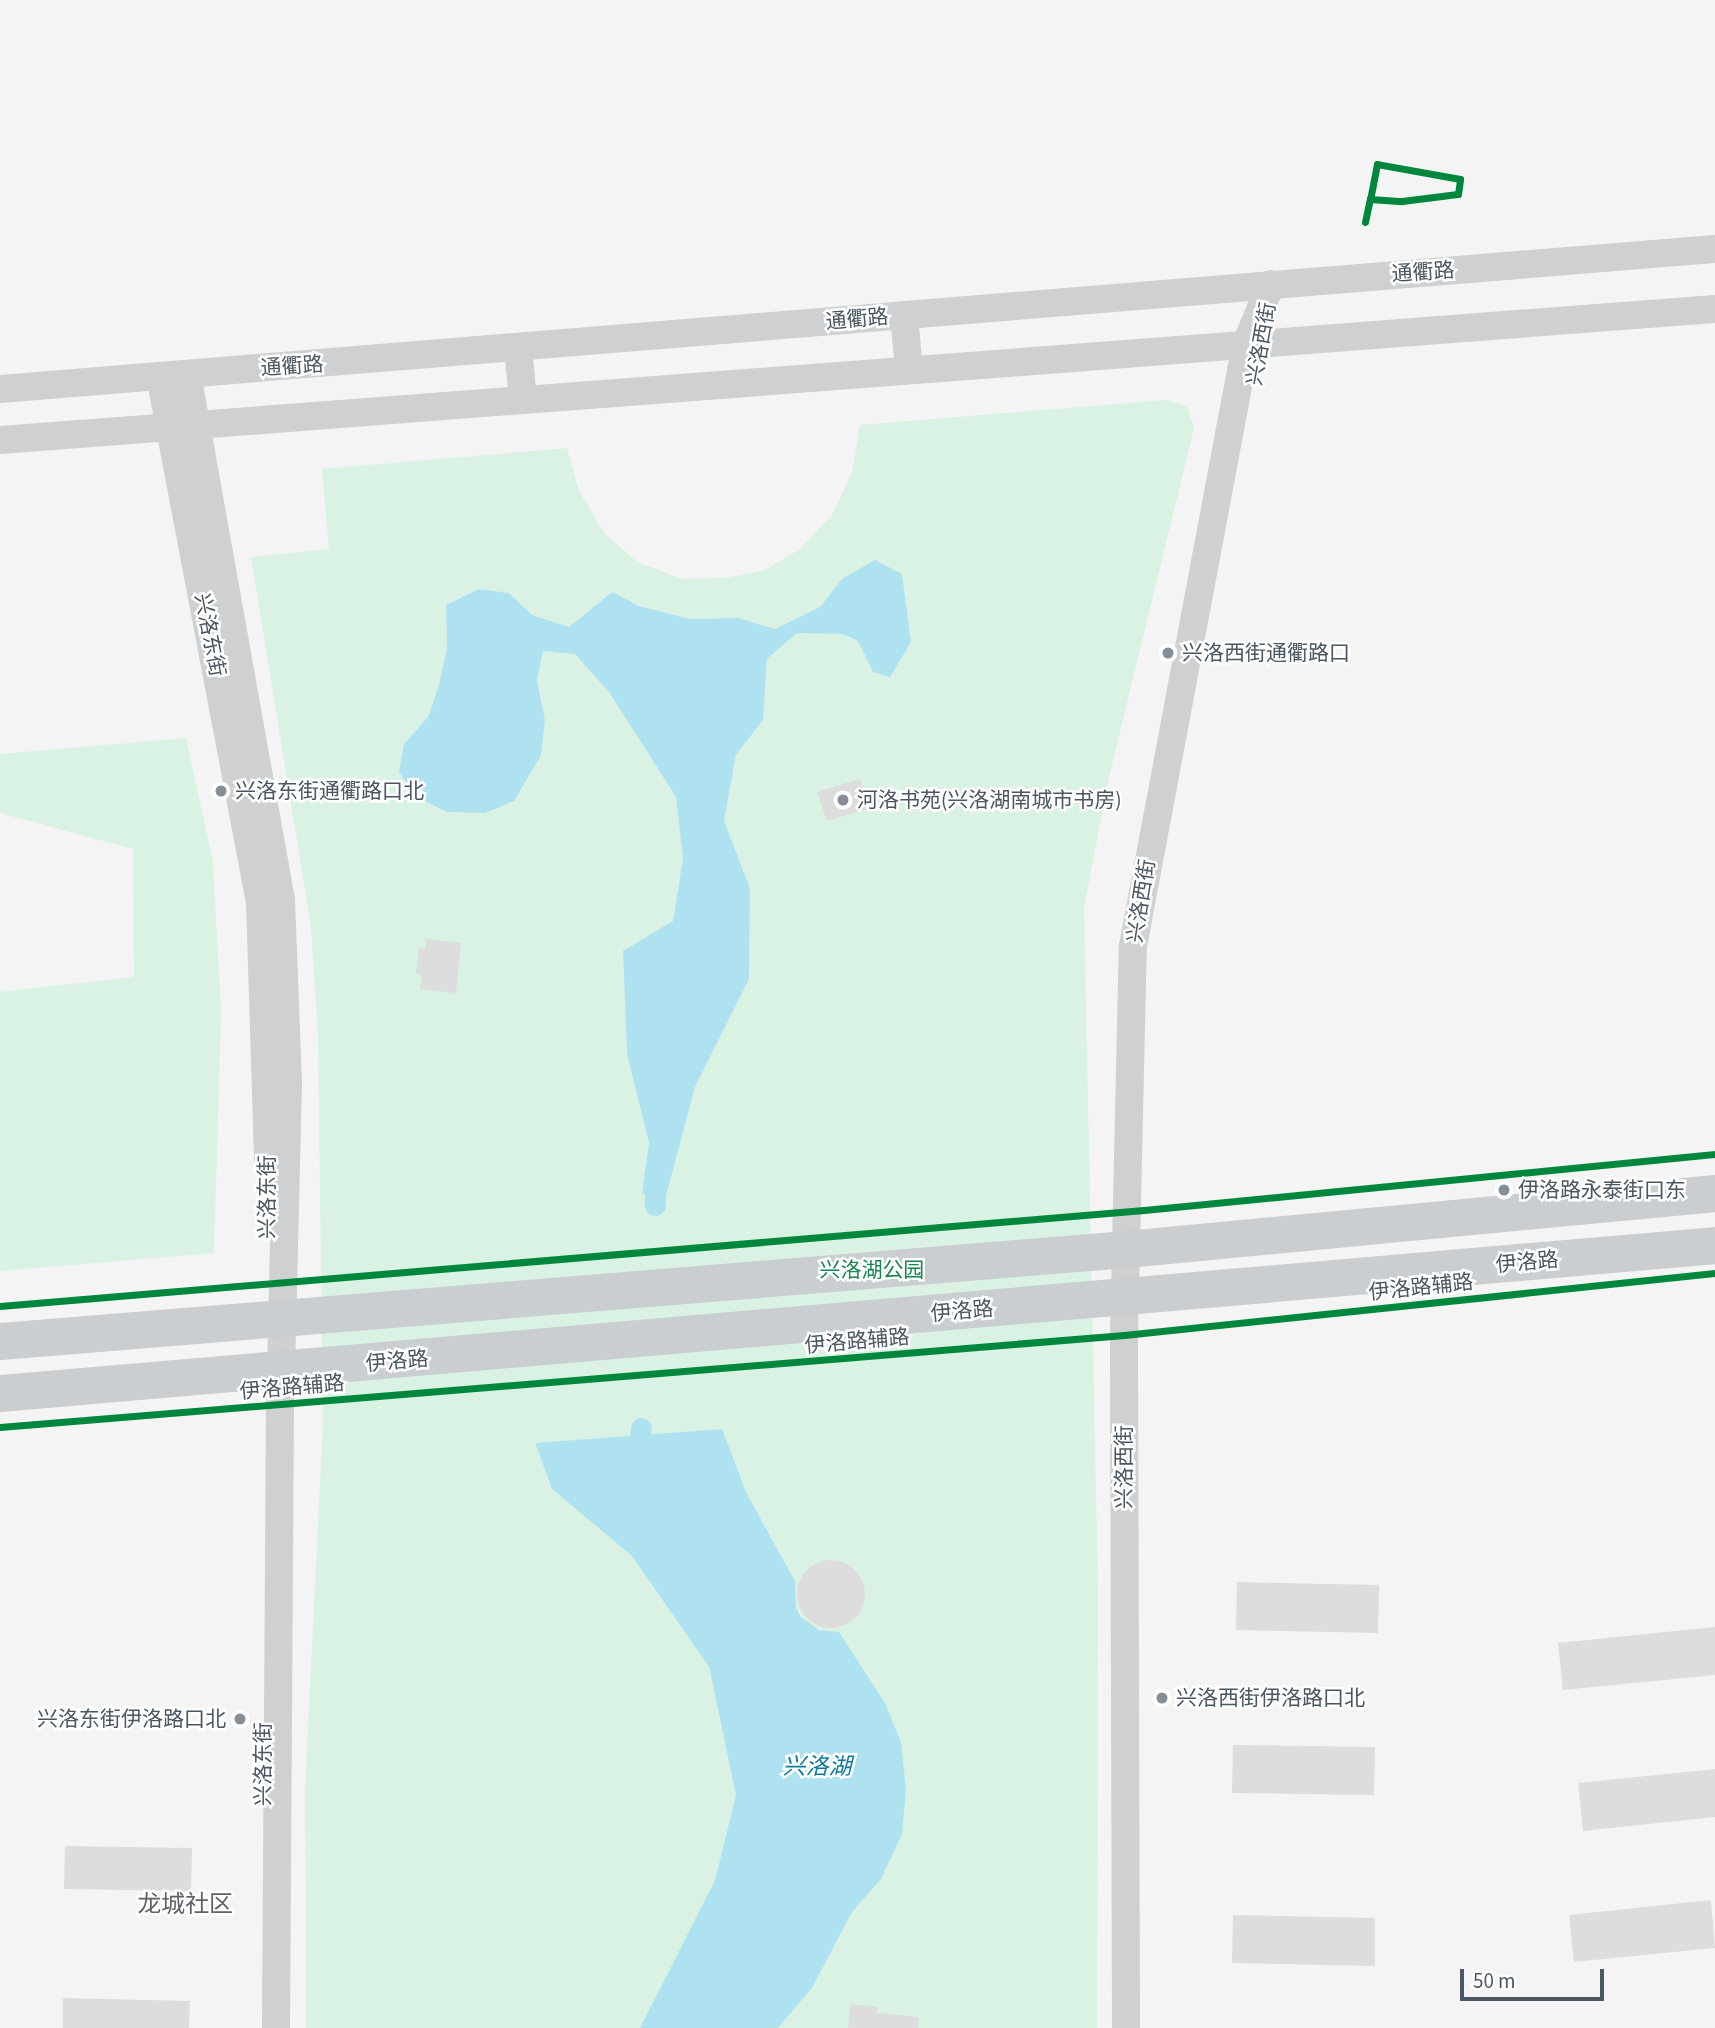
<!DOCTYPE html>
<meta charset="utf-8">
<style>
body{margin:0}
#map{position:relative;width:1715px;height:2028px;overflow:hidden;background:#f4f4f4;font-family:"Source Sans 3","Noto Sans SC",sans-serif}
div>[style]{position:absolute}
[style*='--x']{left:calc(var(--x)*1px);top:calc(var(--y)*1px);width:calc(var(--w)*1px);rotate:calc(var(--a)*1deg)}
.green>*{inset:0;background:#d9f2e3}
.water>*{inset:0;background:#aee2f0}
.canal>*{height:21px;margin:-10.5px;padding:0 10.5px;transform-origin:10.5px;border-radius:10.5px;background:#aee2f0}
.building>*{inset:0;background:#ddddde}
.round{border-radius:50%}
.minor>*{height:28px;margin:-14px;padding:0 14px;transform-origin:14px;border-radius:14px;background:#ced0d2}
.major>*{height:37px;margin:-18.5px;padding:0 18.5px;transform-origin:18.5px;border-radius:18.5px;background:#caced1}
.cycleway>*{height:7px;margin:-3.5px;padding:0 3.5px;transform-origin:3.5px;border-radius:3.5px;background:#00873e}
.dots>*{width:19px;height:19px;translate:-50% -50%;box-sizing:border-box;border:4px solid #fff;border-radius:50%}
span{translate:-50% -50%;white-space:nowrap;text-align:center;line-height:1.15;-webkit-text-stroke:5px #fff;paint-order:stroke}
.street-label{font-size:21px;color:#4a5661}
.poi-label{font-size:21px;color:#4a5661}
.left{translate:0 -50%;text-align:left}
.right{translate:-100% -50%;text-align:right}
.park-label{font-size:21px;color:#17864f}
.water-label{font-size:23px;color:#0c7c9b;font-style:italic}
.quarter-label{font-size:24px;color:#5f6368}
.scale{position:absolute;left:1460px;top:1969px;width:144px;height:32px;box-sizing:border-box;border:4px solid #4a5661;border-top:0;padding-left:9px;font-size:21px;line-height:24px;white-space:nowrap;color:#4a5661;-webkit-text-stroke:5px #fff;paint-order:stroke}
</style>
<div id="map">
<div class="green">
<i style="clip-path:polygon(evenodd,1165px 400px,1187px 406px,1194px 428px,1109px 777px,1084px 908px,1098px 1589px,1097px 2028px,778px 2028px,812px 1988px,852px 1912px,881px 1879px,830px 1633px,808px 1625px,796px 1607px,795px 1581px,746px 1492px,721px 1429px,535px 1444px,552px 1489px,632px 1556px,709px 1667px,736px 1795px,715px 1880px,640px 2028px,306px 2028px,305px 1790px,323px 1422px,318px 1038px,311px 927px,251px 557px,329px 549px,322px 469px,567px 448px,579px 491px,604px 533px,637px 562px,683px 579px,727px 578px,765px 570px,800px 549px,832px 515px,852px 472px,860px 425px,1165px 400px,842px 579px,873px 672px,858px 641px,842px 634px,797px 633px,767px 659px,763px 720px,736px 755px,724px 821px,750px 888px,749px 979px,695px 1087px,666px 1195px,643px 1194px,649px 1143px,627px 1054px,623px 952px,673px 921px,683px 858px,676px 797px,609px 692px,575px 653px,543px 651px,537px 681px,545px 720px,485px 813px,447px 812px,417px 797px,404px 744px,428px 717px,438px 688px,447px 649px,446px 605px,479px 589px,509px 593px,532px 615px,569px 627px,612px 592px,639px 606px,690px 619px,739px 618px,775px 629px,820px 607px,842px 579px)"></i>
<i style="clip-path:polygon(186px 738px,213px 862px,221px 1012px,214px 1253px,0 1271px,0 992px,134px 977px,133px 849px,0 813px,0 754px)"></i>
</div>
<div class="water">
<i style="clip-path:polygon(875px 560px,902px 574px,911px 642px,890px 677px,873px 672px,858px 641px,842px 634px,797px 633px,767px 659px,763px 720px,736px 755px,724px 821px,750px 888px,749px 979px,695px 1087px,666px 1196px,642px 1194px,649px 1143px,627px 1054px,623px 951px,673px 921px,683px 858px,676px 797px,609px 692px,575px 654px,543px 651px,537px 681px,545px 720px,541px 755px,514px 801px,485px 813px,447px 812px,417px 797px,399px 772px,404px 744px,428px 717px,438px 688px,447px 649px,446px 605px,479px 589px,509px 593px,532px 615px,569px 627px,612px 592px,639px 606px,690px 619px,739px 618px,775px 629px,820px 607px,842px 579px)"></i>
<i style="clip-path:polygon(722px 1429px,746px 1492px,795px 1581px,796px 1607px,801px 1617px,819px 1630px,839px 1632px,885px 1703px,901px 1742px,906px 1789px,902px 1834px,881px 1879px,852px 1912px,812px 1988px,778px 2028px,640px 2028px,715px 1880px,736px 1795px,709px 1667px,632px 1556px,552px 1489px,535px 1443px)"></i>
</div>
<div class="canal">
<i style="--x:655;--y:1205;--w:10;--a:-90"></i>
<i style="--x:640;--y:1435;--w:7;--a:-82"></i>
</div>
<div class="building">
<i style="clip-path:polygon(860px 779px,870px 808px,827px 821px,817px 792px)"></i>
<i style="clip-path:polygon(426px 939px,461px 943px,456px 993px,420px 989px,422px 975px,416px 974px,419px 948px,425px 949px)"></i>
<i class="round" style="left:797px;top:1560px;width:68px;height:68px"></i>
<i style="clip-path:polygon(1237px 1582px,1379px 1585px,1378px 1633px,1236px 1630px)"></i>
<i style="clip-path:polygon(1715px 1627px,1715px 1675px,1563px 1690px,1558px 1643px)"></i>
<i style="clip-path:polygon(1233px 1745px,1375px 1747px,1374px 1795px,1232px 1793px)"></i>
<i style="clip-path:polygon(1715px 1769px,1715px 1817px,1583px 1831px,1578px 1783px)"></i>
<i style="clip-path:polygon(65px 1846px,192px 1848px,191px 1891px,64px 1889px)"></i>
<i style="clip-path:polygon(1711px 1900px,1715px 1948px,1574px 1962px,1569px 1915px)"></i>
<i style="clip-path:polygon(1233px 1915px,1375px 1918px,1375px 1966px,1232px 1963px)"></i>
<i style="clip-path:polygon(63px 1998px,190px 2001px,189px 2028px,63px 2028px)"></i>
<i style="clip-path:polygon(850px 2004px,877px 2007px,877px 2013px,919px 2017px,918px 2028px,848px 2028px)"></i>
</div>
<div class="minor">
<i style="--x:904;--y:315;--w:55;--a:84.8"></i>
<i style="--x:518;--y:348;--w:52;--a:84.5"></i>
<i style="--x:187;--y:374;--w:534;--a:79.87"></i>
<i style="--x:281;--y:900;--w:183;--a:87.8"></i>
<i style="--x:288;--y:1083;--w:323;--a:91.4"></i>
<i style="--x:280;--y:1406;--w:622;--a:90.37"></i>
<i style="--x:160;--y:376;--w:535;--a:79.24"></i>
<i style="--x:260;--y:902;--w:257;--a:88.2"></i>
<i style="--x:0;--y:389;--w:1721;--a:-4.67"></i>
<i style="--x:0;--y:440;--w:1720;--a:-4.37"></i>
<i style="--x:1126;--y:2028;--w:693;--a:-90.17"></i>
<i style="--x:1124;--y:1335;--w:389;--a:-88.7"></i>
<i style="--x:1133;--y:946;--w:613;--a:-79.37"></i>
<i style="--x:1246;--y:344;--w:65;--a:-67.4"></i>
</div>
<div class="major">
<i style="--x:0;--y:1341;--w:1130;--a:-4.67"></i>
<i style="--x:1126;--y:1249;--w:592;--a:-5.43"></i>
<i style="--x:0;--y:1393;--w:1721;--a:-4.93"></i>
</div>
<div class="cycleway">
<i style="--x:1365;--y:222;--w:24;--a:-78"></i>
<i style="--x:1370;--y:199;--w:32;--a:4"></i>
<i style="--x:1402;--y:201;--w:56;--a:-7.1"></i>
<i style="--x:1458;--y:194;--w:15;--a:-82"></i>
<i style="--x:1460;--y:179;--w:84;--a:-169.8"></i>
<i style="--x:1377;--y:164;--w:36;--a:101"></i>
<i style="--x:0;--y:1306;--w:1148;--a:-4.8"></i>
<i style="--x:1144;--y:1210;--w:574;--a:-5.6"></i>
<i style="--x:0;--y:1427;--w:1128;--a:-4.68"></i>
<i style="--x:1124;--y:1335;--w:594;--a:-5.99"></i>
</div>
<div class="dots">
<i style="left:1168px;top:653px;background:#868d94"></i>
<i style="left:221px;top:791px;background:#868d94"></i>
<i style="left:843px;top:800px;background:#868d94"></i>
<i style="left:1504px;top:1190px;background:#868d94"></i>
<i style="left:1162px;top:1698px;background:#868d94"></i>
<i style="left:240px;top:1719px;background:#868d94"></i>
</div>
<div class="street-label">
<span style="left:1423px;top:272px;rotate:-4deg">通衢路</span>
<span style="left:857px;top:319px;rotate:-5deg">通衢路</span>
<span style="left:1261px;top:344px;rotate:-80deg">兴洛西街</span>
<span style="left:292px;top:366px;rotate:-4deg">通衢路</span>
<span style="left:210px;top:635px;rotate:79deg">兴洛东街</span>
<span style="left:1141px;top:901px;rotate:-81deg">兴洛西街</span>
<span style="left:267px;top:1197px;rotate:-90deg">兴洛东街</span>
<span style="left:1527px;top:1262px;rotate:-5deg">伊洛路</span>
<span style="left:1421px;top:1287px;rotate:-6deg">伊洛路辅路</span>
<span style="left:962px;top:1311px;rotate:-5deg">伊洛路</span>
<span style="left:857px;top:1341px;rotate:-5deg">伊洛路辅路</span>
<span style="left:397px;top:1361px;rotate:-5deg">伊洛路</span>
<span style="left:292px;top:1387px;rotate:-5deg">伊洛路辅路</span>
<span style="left:1124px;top:1467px;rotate:-90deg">兴洛西街</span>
<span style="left:263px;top:1764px;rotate:-90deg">兴洛东街</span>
</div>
<div class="poi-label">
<span class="left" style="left:1182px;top:653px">兴洛西街通衢路口</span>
<span class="left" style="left:235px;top:791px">兴洛东街通衢路口北</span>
<span class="left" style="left:857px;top:800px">河洛书苑(兴洛湖南城市书房)</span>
<span class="left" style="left:1518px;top:1190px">伊洛路永泰街口东</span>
<span class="left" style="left:1176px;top:1698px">兴洛西街伊洛路口北</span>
<span class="right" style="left:226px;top:1719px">兴洛东街伊洛路口北</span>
</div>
<div class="park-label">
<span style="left:872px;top:1270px">兴洛湖公园</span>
</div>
<div class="water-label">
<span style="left:817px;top:1767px">兴洛湖</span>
</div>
<div class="quarter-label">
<span style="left:185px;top:1905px">龙城社区</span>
</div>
<div class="scale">50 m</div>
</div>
